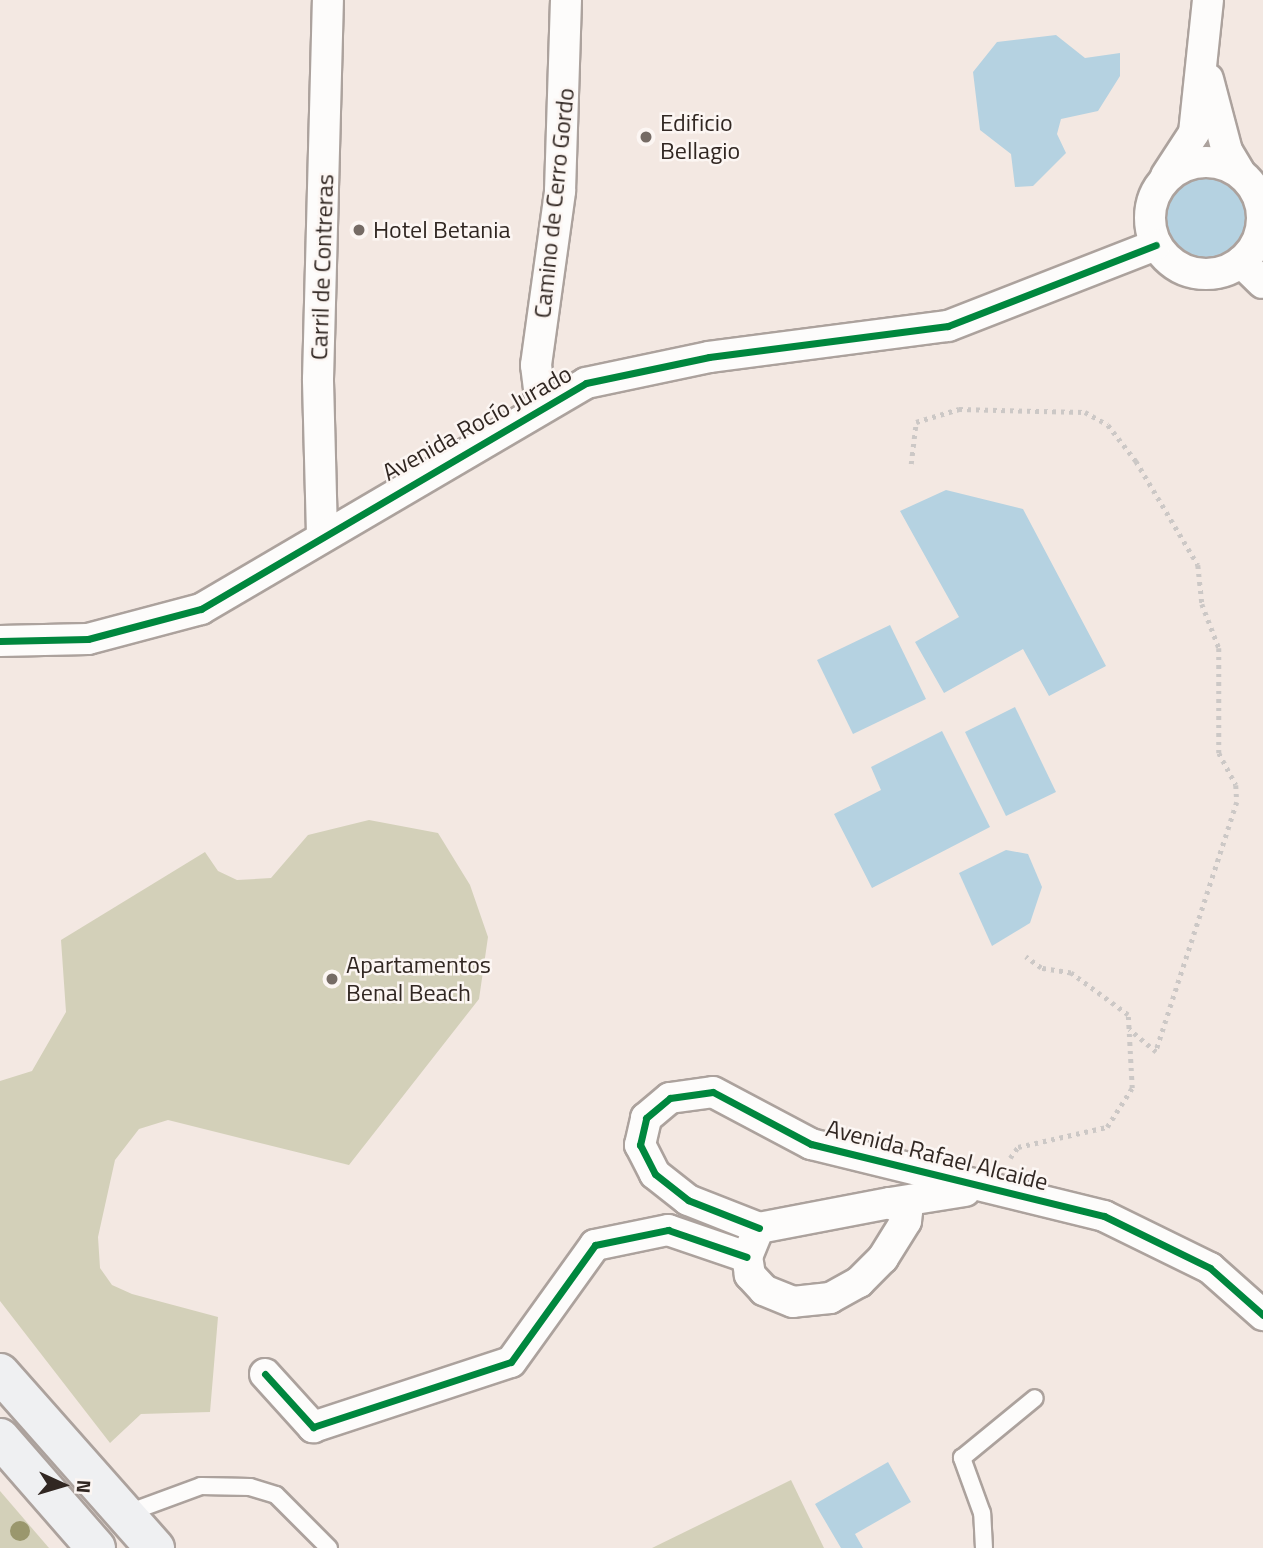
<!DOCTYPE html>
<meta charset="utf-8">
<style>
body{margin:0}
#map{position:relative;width:1263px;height:1548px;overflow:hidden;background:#f3e8e2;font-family:"Titillium Web",sans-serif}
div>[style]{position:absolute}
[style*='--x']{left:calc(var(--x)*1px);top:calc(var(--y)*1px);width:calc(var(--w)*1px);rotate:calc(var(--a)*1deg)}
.green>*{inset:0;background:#d3d0b9}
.water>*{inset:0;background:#b5d2e1}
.round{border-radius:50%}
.path>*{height:4.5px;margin-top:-2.25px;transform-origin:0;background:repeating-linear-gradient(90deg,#ccc8c6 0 3.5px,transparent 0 8.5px)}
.roads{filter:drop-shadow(2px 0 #aca29d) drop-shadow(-2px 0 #aca29d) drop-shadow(0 2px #aca29d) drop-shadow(0 -2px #aca29d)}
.lane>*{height:16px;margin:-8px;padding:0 8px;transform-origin:8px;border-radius:8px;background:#fdfcfb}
.street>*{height:30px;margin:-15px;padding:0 15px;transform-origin:15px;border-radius:15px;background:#fdfcfb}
.street>.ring{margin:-15px;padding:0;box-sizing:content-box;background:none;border:30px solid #fdfcfb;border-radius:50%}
.primary>*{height:38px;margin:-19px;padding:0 19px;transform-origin:19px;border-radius:19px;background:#eff0f2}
.cycleway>*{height:7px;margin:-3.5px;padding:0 3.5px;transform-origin:3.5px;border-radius:3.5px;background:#00873e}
.trees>*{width:20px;height:20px;margin:-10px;border-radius:50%;background:#9a976d}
.dots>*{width:19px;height:19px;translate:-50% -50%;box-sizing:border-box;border:4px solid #fcf6f3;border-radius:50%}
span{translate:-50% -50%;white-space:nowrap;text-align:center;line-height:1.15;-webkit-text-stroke:5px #fcf6f3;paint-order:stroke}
.poi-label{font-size:24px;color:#312722}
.left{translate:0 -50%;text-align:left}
.street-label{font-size:24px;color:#312722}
.north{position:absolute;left:28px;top:1450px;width:70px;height:70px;-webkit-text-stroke:5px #fcf6f3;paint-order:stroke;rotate:94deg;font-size:19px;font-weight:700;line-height:28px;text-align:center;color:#312722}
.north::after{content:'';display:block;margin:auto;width:24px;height:32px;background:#312722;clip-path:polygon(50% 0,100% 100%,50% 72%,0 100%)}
</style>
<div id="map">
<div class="green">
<i style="clip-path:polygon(369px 820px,438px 833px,470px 885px,488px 937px,479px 999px,349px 1165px,168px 1120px,139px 1129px,115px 1160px,98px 1237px,100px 1268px,112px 1285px,132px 1294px,218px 1317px,210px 1412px,141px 1414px,110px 1443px,0 1301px,0 1081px,32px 1071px,66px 1012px,61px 940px,205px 852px,218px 871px,237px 880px,271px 878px,308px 835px)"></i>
<i style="clip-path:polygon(791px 1480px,824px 1548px,652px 1548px)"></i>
<i style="clip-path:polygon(0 1491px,49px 1548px,0 1548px)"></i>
</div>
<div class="water">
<i style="clip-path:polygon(1056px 35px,1085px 58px,1120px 53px,1120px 76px,1098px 111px,1061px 119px,1057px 134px,1066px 153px,1033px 186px,1015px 187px,1011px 154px,980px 130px,973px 72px,997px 42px)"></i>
<i class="round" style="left:1160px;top:175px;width:90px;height:90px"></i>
<i style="clip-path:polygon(946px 490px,1023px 509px,1106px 666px,1049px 696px,1023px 649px,944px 693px,915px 642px,959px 617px,900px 511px)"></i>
<i style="clip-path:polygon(890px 625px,926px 699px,853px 734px,817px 660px)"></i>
<i style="clip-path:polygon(1015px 707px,1056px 792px,1006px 816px,965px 732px)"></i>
<i style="clip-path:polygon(942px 731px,990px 827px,872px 888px,834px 814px,881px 790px,871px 767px)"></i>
<i style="clip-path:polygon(1006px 850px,1028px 854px,1042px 887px,1030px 923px,992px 946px,959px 873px)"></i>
<i style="clip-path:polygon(888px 1462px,911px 1502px,855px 1534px,863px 1548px,841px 1548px,815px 1504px)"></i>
</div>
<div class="path">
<i style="--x:911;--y:464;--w:42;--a:-83.2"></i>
<i style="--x:916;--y:422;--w:45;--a:-16.8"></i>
<i style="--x:959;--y:409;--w:126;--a:1.4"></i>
<i style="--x:1085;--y:412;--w:26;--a:29"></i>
<i style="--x:1108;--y:425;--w:46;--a:52.1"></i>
<i style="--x:1136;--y:461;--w:121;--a:59.2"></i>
<i style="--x:1198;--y:565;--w:39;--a:84"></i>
<i style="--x:1202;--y:604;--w:47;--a:68.9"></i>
<i style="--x:1219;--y:648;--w:105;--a:90"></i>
<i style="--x:1219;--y:753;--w:36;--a:62"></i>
<i style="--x:1236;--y:785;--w:17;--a:87"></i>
<i style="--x:1237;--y:802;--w:263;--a:108"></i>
<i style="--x:1156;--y:1052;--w:35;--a:-140"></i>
<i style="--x:1010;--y:1158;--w:14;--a:-54"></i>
<i style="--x:1018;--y:1147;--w:91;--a:-12.7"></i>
<i style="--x:1107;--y:1127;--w:46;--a:-57.3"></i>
<i style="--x:1132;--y:1088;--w:73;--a:-93.1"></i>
<i style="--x:1128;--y:1015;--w:71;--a:-143.6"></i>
<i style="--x:1071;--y:973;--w:30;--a:-171"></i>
<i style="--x:1041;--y:968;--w:19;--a:-144"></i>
</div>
<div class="roads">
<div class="lane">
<i style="--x:125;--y:1514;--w:81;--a:-20.2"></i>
<i style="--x:201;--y:1486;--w:49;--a:1.2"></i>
<i style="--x:250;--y:1487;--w:27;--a:17"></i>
<i style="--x:276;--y:1495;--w:75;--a:45"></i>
<i style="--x:984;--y:1548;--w:35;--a:-93"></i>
<i style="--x:982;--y:1513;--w:59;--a:-110"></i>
<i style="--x:962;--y:1458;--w:94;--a:-39.4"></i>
</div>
<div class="street">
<i style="--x:1208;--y:79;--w:74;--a:75.2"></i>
<i style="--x:1227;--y:151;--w:23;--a:59"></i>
<i class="ring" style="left:1150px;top:162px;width:82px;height:82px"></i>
<i style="--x:1166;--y:176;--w:51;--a:-56.9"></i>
<i style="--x:1194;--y:133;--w:134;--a:-84"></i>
<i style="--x:1241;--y:262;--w:30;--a:44"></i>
<i style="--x:541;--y:405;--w:40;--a:-97.1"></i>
<i style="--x:536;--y:365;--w:176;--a:-82.1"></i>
<i style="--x:560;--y:191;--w:191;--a:-88.2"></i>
<i style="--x:322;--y:534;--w:155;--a:-91.5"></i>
<i style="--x:318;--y:379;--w:379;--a:-88.5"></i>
<i style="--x:0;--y:641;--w:88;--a:-1.3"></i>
<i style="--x:88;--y:639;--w:117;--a:-14.9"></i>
<i style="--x:201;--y:609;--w:446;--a:-30.4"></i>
<i style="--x:586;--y:383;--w:126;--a:-11.9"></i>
<i style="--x:709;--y:357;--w:241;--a:-7.4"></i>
<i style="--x:948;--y:326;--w:223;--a:-21.3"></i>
<i style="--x:890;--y:1203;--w:19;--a:28"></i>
<i style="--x:907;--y:1212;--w:9;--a:96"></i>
<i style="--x:906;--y:1221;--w:44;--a:121.9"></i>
<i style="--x:883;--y:1258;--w:34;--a:135"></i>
<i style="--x:859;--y:1282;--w:33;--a:151"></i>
<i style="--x:830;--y:1298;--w:37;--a:174"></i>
<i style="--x:793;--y:1302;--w:31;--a:-158"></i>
<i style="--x:764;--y:1290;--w:21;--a:-133"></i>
<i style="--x:750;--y:1275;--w:18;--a:-99"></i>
<i style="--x:747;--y:1257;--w:31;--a:-68"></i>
<i style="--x:759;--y:1228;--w:133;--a:-10.8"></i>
<i style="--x:890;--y:1203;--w:76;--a:-9.1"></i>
<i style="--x:759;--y:1228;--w:76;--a:-158.5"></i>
<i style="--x:688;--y:1200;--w:42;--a:-141.8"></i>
<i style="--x:655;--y:1174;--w:33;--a:-117"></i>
<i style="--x:640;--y:1145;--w:28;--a:-77"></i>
<i style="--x:646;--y:1118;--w:31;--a:-40"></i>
<i style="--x:670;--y:1098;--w:43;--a:-7.9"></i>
<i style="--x:713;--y:1092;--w:111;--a:28"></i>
<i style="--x:811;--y:1144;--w:302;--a:13.8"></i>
<i style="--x:1104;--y:1216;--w:118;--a:26.1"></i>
<i style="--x:1210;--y:1268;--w:71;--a:41.6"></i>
<i style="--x:265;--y:1374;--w:72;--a:47.8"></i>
<i style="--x:313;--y:1427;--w:208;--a:-18.2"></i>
<i style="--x:511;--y:1362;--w:144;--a:-54.3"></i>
<i style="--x:595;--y:1245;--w:75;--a:-11.6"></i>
<i style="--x:668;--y:1230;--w:83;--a:18.9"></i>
</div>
<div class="primary">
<i style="--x:0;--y:1373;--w:234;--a:48.5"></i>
<i style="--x:0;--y:1438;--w:146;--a:48.9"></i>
</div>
</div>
<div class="cycleway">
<i style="--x:0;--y:641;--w:88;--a:-1.3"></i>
<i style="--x:88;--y:639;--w:117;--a:-14.9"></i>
<i style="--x:201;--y:609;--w:446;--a:-30.4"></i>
<i style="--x:586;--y:383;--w:126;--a:-11.9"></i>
<i style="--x:709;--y:357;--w:241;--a:-7.4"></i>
<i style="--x:948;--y:326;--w:223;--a:-21.3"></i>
<i style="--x:759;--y:1228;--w:76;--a:-158.5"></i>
<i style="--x:688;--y:1200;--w:42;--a:-141.8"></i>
<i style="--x:655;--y:1174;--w:33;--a:-117"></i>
<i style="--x:640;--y:1145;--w:28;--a:-77"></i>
<i style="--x:646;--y:1118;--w:31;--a:-40"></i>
<i style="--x:670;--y:1098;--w:43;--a:-7.9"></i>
<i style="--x:713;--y:1092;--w:111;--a:28"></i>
<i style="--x:811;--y:1144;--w:302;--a:13.8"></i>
<i style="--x:1104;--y:1216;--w:118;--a:26.1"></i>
<i style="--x:1210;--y:1268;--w:71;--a:41.6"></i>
<i style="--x:265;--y:1374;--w:72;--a:47.8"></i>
<i style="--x:313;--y:1427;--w:208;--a:-18.2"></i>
<i style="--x:511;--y:1362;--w:144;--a:-54.3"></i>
<i style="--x:595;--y:1245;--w:75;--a:-11.6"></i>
<i style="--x:668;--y:1230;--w:83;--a:18.9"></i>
</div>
<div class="trees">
<i style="left:20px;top:1531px"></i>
</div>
<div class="dots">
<i style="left:646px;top:137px;background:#756b65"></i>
<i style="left:359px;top:230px;background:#756b65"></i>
<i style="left:332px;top:979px;background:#756b65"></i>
</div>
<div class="poi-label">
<span class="left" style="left:660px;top:137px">Edificio<br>Bellagio</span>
<span class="left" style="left:373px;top:230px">Hotel Betania</span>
<span class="left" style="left:346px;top:979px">Apartamentos<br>Benal Beach</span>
</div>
<div class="street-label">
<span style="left:554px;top:203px;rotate:-84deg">Camino de Cerro Gordo</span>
<span style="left:322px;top:267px;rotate:-88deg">Carril de Contreras</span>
<span style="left:477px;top:423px;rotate:-29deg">Avenida Rocío Jurado</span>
<span style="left:937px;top:1155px;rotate:14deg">Avenida Rafael Alcaide</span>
</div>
<div class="north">N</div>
</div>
